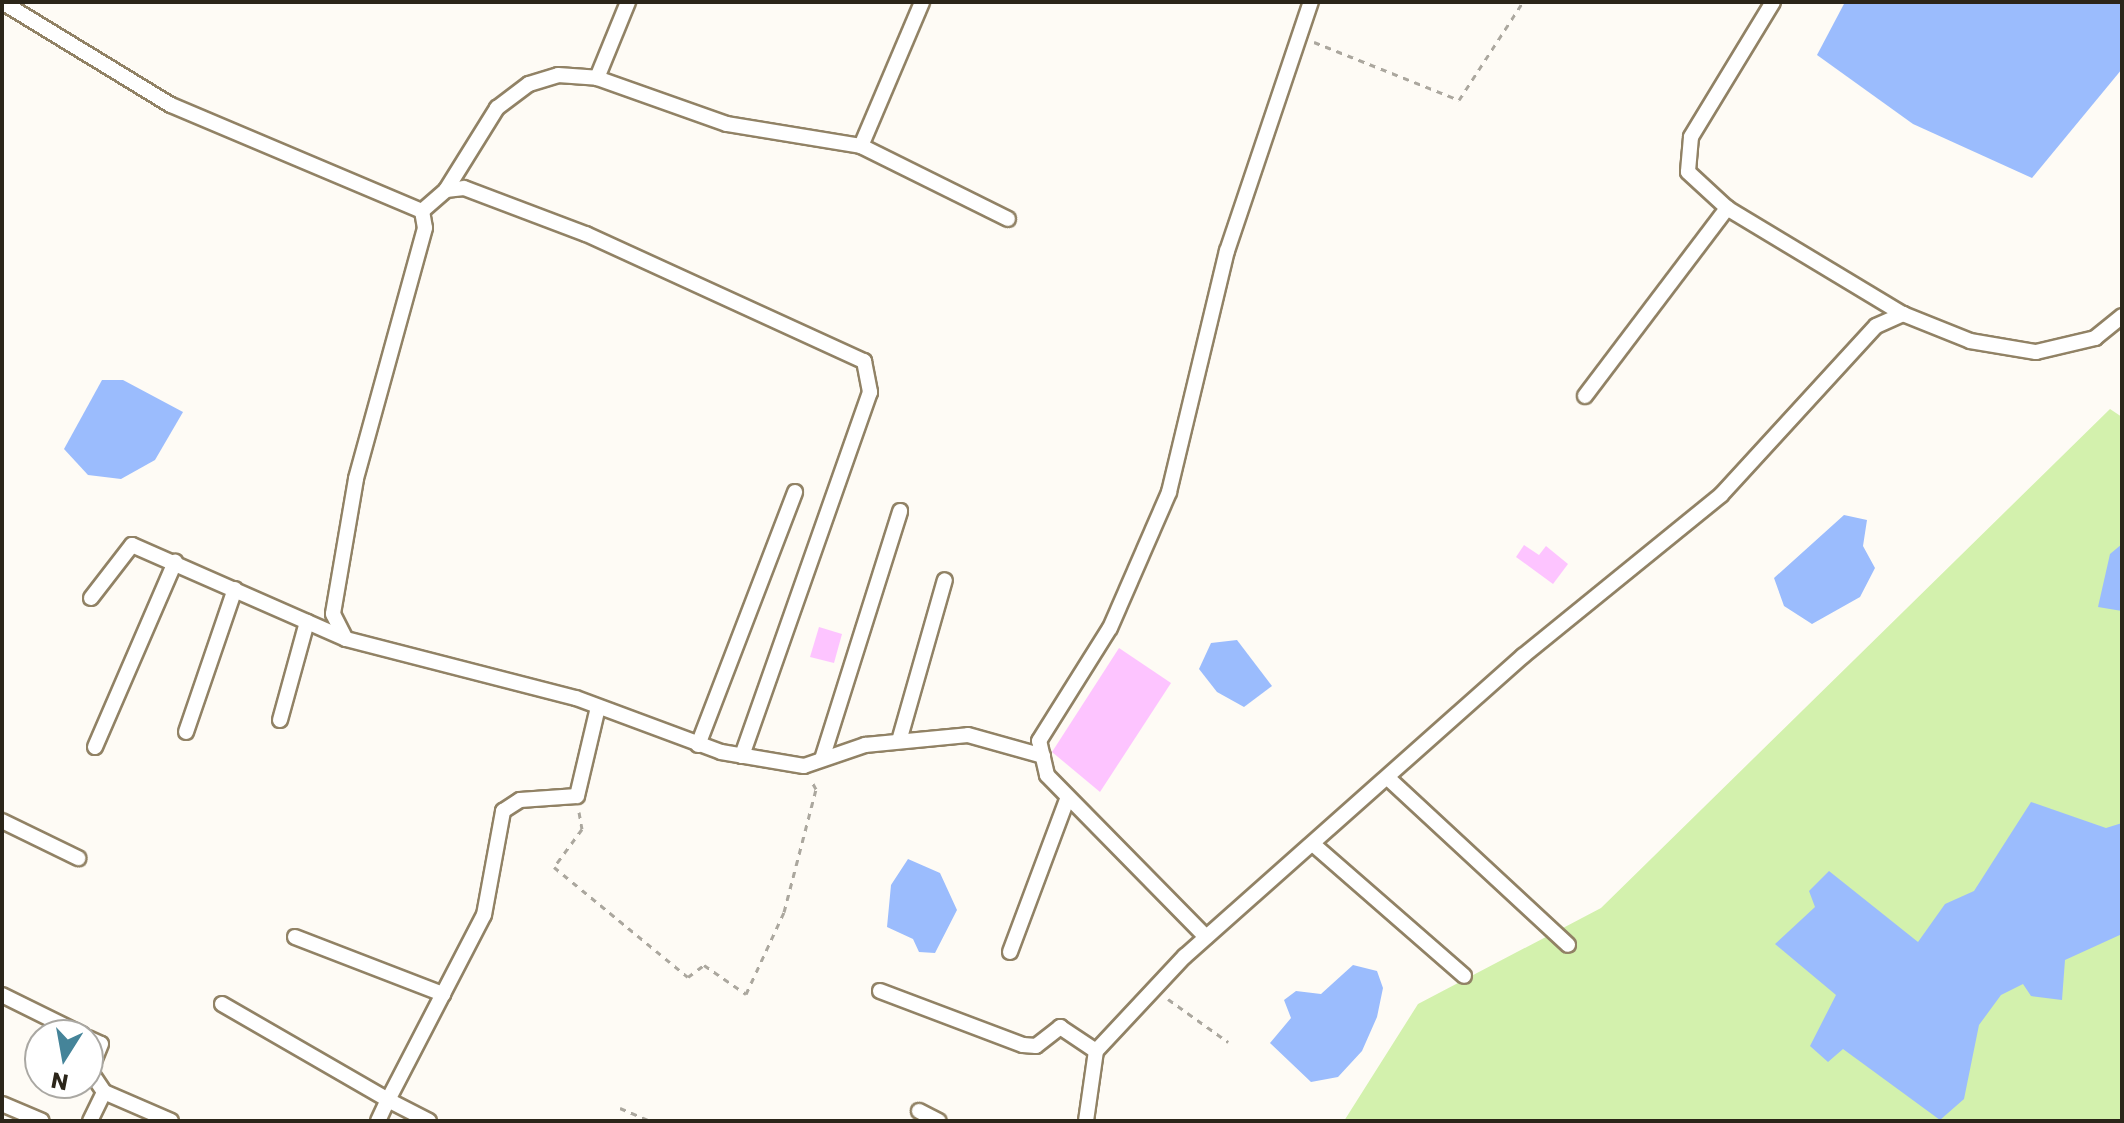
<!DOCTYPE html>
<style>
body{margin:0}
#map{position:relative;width:2124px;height:1123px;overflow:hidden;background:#fefbf5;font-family:Poppins,sans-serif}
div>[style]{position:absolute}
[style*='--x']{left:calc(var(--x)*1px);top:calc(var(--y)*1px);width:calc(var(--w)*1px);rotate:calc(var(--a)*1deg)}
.green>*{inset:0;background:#d3f1ad}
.water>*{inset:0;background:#9bbcfd}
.building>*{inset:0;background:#fdc4ff}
.path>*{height:3px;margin-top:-1.5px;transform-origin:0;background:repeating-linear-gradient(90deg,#aba79e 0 6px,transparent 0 12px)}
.roads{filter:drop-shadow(2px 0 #918265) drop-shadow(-2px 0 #918265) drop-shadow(0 2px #918265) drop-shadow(0 -2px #918265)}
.street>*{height:14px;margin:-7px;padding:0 7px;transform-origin:7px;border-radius:7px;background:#fff}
span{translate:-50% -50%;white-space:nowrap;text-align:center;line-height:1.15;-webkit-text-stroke:7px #fff;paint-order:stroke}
.frame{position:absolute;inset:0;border:4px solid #2b2519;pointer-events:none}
.north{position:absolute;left:24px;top:1019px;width:80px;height:80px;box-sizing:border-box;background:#fff;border:2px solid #aaa8a3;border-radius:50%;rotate:191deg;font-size:22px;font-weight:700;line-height:32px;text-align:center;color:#2b2519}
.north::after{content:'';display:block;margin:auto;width:28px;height:36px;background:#458499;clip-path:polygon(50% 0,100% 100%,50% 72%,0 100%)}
</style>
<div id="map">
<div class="green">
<i style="clip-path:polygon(2110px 409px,2122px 417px,2122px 1121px,1344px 1121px,1418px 1004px,1601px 908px)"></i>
</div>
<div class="water">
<i style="clip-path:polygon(1845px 2px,2122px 2px,2122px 69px,2032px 178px,1913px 124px,1817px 55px)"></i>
<i style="clip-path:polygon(102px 380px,123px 380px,183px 412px,155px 460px,121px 479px,88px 475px,64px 449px)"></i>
<i style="clip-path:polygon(1844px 515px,1867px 520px,1863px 546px,1875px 568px,1860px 597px,1812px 624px,1784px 606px,1774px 578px)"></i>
<i style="clip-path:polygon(2122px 544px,2122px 611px,2098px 607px,2110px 554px)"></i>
<i style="clip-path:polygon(1237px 640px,1272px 686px,1244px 707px,1217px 692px,1199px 669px,1211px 643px)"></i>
<i style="clip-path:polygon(2031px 802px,2106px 828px,2122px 823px,2122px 934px,2065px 960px,2062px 1000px,2031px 996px,2023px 984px,2001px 995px,1979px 1025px,1964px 1099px,1940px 1120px,1843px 1049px,1828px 1062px,1810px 1046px,1836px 995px,1775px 944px,1815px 907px,1809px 891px,1829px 871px,1918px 942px,1945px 904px,1974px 891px)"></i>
<i style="clip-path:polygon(908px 859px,940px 873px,957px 910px,935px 953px,919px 952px,913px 939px,887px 927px,891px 885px)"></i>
<i style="clip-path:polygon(1353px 965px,1377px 971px,1383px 988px,1377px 1017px,1362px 1051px,1338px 1077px,1311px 1082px,1270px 1043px,1291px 1018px,1284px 1000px,1296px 991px,1321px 994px)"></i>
</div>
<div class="building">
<i style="clip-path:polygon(1524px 545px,1539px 555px,1546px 546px,1568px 564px,1553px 584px,1516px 557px)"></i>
<i style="clip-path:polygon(819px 627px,842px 634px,834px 663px,810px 657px)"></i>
<i style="clip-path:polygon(1119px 648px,1171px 683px,1100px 792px,1052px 752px)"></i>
</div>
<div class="path">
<i style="--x:1314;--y:42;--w:156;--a:21.8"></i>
<i style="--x:1459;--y:100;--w:117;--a:-56.9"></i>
<i style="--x:579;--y:812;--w:17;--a:80"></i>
<i style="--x:582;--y:829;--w:47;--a:126.4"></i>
<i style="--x:554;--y:867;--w:173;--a:39.4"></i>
<i style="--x:688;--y:977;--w:20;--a:-37"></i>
<i style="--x:704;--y:965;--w:51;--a:34.6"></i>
<i style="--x:746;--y:994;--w:90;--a:-65.1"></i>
<i style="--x:784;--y:912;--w:127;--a:-75.4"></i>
<i style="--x:816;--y:789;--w:10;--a:-119"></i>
<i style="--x:1168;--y:999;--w:74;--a:35.6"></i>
<i style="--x:620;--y:1108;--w:34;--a:23"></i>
</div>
<div class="roads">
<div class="street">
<i style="--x:2;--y:2;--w:198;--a:31.4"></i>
<i style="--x:171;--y:105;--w:272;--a:22.9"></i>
<i style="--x:422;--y:211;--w:17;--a:80"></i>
<i style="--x:425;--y:228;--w:260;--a:105.4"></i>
<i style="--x:356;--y:479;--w:137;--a:99.7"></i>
<i style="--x:333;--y:614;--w:28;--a:63"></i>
<i style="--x:346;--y:639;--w:237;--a:14.4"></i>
<i style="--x:576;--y:698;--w:155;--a:20.4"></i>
<i style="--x:721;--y:752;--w:84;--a:9.6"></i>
<i style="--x:804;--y:766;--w:65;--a:-19"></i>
<i style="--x:865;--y:745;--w:103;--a:-5.5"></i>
<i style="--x:968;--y:735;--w:78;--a:15.6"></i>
<i style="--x:1773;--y:2;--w:158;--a:121.3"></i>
<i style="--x:1691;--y:137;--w:35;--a:95"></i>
<i style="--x:1688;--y:172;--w:53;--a:42.7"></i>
<i style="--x:1727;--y:208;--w:205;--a:31.1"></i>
<i style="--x:597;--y:78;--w:82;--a:-67.8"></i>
<i style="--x:861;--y:146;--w:156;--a:-67"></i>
<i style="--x:446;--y:190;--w:97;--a:-58.1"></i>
<i style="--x:497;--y:108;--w:40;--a:-37"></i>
<i style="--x:529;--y:84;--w:30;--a:-17"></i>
<i style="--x:558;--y:75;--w:39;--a:4"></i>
<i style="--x:597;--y:78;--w:138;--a:19.5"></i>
<i style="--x:727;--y:124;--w:136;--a:9.3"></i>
<i style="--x:861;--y:146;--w:164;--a:26.4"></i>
<i style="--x:422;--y:211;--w:32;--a:-41"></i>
<i style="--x:446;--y:190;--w:18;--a:-6"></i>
<i style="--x:464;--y:188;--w:130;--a:20.7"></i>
<i style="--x:586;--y:234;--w:306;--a:24.6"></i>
<i style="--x:864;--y:361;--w:32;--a:79"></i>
<i style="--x:870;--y:392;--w:386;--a:109.4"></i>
<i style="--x:1585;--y:396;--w:236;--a:-52.9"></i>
<i style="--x:91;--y:598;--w:67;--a:-52.3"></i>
<i style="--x:132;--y:545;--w:234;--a:23.7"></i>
<i style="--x:280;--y:720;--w:102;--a:-74.6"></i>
<i style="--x:186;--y:732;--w:151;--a:-71.1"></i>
<i style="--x:899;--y:741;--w:167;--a:-74.1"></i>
<i style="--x:698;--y:745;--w:271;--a:-69"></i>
<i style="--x:95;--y:747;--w:202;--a:-66.6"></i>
<i style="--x:822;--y:759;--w:260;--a:-72.5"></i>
<i style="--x:1389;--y:779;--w:244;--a:42.8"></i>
<i style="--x:2;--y:821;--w:85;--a:26"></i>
<i style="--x:1314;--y:845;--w:199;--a:41.1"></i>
<i style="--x:295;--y:937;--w:159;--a:21.1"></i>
<i style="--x:1206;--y:937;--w:227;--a:-134.5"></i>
<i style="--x:1047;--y:775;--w:35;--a:-103"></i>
<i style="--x:1039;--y:741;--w:133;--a:-57.9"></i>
<i style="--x:1110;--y:628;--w:148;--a:-66.5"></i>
<i style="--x:1169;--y:492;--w:248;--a:-76.5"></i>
<i style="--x:1227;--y:251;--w:263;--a:-71.4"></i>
<i style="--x:1010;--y:952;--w:165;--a:-69.5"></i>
<i style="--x:880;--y:991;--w:153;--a:20.7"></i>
<i style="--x:1023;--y:1045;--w:13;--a:4"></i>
<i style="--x:1036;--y:1046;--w:31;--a:-38"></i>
<i style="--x:1060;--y:1027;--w:43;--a:33.7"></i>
<i style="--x:2;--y:995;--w:90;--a:26.3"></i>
<i style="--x:222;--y:1004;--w:192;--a:30"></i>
<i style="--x:388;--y:1100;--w:208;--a:-62.6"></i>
<i style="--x:484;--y:915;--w:106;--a:-79.6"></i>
<i style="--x:503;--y:811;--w:20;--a:-33"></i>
<i style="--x:520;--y:800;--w:57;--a:-4"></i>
<i style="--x:577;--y:796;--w:91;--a:-76.7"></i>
<i style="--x:88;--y:1038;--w:14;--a:25"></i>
<i style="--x:101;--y:1044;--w:29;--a:112"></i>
<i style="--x:90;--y:1071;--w:25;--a:56"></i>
<i style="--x:104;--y:1092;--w:73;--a:23.4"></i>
<i style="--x:2;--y:1104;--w:43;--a:23"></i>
<i style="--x:919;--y:1111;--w:22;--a:27"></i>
<i style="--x:90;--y:1121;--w:32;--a:-64"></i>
<i style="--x:378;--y:1121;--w:23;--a:-65"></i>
<i style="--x:388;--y:1100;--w:46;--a:27.1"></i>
<i style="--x:1086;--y:1121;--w:71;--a:-81.9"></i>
<i style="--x:1096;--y:1051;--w:130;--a:-46.9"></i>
<i style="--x:1185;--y:956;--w:452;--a:-41.6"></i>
<i style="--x:1523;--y:656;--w:255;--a:-39.1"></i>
<i style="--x:1721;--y:495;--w:229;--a:-47.5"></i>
<i style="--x:1876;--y:326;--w:30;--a:-24"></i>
<i style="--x:1903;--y:314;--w:72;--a:21.9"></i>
<i style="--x:1970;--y:341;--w:67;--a:9.5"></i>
<i style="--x:2036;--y:352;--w:61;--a:-13.3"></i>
<i style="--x:2095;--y:338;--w:35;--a:-39"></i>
</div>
</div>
<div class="frame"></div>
<div class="north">N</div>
</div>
